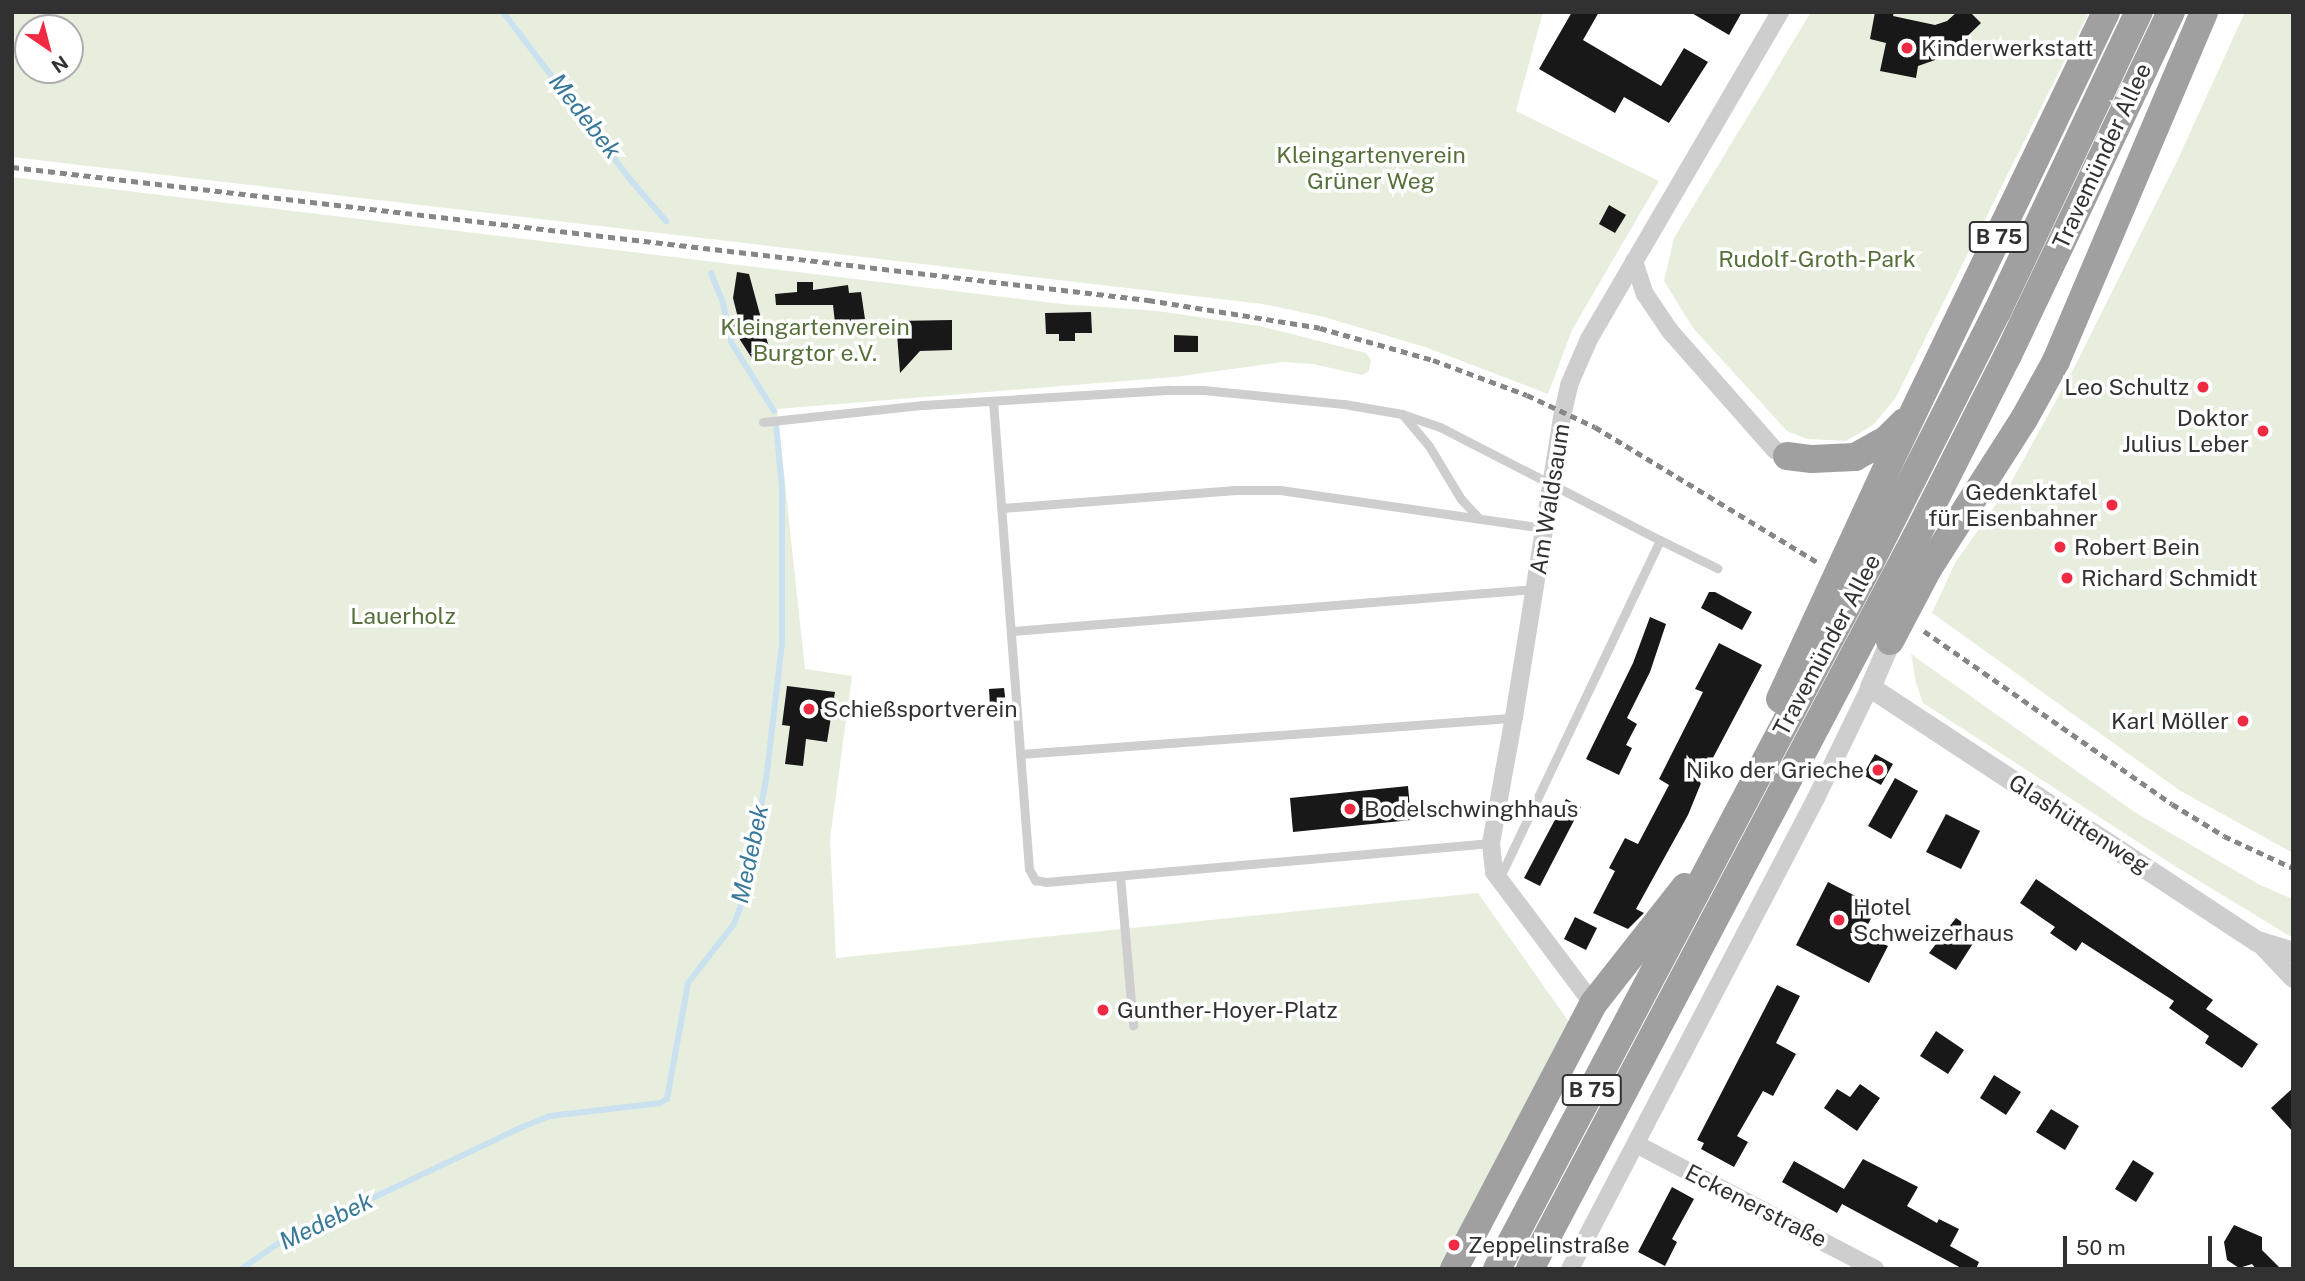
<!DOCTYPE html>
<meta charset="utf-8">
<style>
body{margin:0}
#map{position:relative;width:2305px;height:1281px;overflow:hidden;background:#fff;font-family:"Public Sans",sans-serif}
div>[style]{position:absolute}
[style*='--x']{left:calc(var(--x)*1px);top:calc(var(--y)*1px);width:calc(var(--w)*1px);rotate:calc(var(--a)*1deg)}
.green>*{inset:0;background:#e8eede}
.stream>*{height:6px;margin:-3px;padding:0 3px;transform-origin:3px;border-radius:3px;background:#cae2ef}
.building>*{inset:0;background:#181818}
.service>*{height:9px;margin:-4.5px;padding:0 4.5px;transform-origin:4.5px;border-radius:4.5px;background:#cecece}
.minor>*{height:18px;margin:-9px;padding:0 9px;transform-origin:9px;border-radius:9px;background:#cecece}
.tertiary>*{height:21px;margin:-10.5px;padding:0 10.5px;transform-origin:10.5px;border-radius:10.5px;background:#cecece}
.trunk>*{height:28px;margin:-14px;padding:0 14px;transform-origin:14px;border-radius:14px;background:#a0a0a0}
.rail>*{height:5px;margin-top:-2.5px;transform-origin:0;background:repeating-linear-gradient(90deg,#868686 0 7px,transparent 0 12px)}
.dots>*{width:19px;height:19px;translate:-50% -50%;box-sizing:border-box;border:4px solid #fff;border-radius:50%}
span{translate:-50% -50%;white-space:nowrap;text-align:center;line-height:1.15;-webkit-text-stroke:7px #fff;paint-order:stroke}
.shield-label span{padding:2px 5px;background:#fff;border:2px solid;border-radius:5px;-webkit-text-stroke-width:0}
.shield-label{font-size:21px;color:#313131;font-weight:700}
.poi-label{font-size:23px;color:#313131}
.left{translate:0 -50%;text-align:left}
.right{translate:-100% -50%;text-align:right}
.park-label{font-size:23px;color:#56703a}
.street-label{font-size:23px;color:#313131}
.water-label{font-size:24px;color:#387999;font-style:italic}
.frame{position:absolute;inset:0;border:14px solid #313131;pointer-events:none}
.north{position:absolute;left:14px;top:14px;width:70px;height:70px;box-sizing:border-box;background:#fff;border:2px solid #adadad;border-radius:50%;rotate:145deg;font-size:19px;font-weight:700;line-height:28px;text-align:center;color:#313131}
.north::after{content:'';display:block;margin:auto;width:24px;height:32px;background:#f12a43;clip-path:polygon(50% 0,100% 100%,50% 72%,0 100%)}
.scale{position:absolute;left:2063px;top:1236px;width:149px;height:32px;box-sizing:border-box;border:4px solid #313131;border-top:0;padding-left:9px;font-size:21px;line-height:24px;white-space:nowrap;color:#313131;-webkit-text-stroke:5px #fff;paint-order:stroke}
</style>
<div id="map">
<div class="green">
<i style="clip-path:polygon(evenodd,12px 12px,1543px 12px,1516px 111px,1659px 181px,1572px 330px,1548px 394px,1425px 347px,1324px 317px,1263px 304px,12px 157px,12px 12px,28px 28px,70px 28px,70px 70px,28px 70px,28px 28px)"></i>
<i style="clip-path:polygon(1811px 12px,2089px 12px,1895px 399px,1873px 425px,1846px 441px,1807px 439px,1787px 431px,1693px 328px,1664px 281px,1674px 238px)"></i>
<i style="clip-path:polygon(2245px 12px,2293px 12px,2293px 853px,2179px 790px,1932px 613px,1955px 563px,2009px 486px,2075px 366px,2178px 159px)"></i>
<i style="clip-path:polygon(12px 177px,1062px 304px,1158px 311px,1260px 326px,1366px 353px,1371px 360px,1369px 371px,1362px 375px,1313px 364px,1283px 362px,1174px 377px,777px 409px,805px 669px,852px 676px,830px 839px,836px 958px,1478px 893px,1569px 1022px,1441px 1269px,12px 1269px)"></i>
<i style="clip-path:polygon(1911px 654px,2136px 813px,2260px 885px,2293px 899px,2293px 938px,2178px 868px,1923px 703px,1916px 683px)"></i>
</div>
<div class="stream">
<i style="--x:503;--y:12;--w:208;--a:52.8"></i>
<i style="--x:629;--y:178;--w:57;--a:49.3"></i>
<i style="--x:711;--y:273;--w:32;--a:68"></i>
<i style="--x:723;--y:303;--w:40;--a:78"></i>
<i style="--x:731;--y:342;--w:81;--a:58.1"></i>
<i style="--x:241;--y:1269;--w:50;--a:-34.3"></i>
<i style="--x:282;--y:1241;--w:263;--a:-25.4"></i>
<i style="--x:520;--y:1128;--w:32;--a:-22"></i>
<i style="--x:550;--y:1116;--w:111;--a:-6.7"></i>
<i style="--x:660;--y:1103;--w:8;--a:-30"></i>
<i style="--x:667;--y:1099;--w:118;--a:-79.7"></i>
<i style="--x:688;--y:983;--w:75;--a:-52.1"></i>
<i style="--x:734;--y:924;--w:30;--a:-70"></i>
<i style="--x:744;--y:896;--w:118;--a:-79.3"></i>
<i style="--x:766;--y:780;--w:138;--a:-83.3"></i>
<i style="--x:782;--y:643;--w:156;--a:-90"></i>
<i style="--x:782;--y:487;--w:63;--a:-95.4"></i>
</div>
<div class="building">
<i style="clip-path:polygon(1572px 12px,1599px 12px,1583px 40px,1661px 86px,1684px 48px,1708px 62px,1669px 123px,1624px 97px,1615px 113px,1539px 69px)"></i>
<i style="clip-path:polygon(1690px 12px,1742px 12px,1729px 35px)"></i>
<i style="clip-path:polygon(1875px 12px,1894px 12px,1893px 16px,1935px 25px,1947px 21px,1957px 12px,1970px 12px,1981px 23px,1951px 52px,1952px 54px,1918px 66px,1916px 78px,1880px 71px,1886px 43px,1870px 39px)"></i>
<i style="clip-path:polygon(1609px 205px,1626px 215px,1615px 233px,1599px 224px)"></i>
<i style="clip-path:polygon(737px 272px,749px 274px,771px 355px,753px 360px,728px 321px,738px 318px,733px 298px)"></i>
<i style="clip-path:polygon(797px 282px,813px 282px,813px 290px,848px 285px,849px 293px,861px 292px,865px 319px,835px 323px,833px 305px,776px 305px,775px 294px,797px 292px)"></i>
<i style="clip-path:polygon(1091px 312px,1092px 333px,1075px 333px,1075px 341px,1059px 341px,1059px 334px,1046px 334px,1045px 313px)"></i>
<i style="clip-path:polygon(952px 320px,952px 350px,920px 351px,900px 373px,896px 321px)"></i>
<i style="clip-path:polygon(1174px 335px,1198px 336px,1198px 352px,1174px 352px)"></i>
<i style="clip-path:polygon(1709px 592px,1715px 592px,1752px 612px,1742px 630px,1701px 608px)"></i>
<i style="clip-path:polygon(1650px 617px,1666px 624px,1650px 672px,1627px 718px,1637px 724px,1626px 745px,1632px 748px,1619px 775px,1586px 759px,1633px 663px)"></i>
<i style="clip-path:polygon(1719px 643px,1762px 665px,1706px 771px,1688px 815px,1636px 909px,1644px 913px,1628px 929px,1593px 913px,1615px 871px,1609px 868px,1625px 838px,1638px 844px,1669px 785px,1659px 779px,1703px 692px,1695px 689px)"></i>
<i style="clip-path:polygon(787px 686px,835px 692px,827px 742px,806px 739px,803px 766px,785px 764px,790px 726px,782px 725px)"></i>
<i style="clip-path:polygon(1004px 688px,1006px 704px,990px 706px,989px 689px)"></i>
<i style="clip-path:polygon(1875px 754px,1893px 764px,1881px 785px,1863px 775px)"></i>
<i style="clip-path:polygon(1895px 778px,1918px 791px,1891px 839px,1868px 826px)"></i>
<i style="clip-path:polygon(1408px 786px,1411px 820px,1293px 832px,1290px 798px)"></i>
<i style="clip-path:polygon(1566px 799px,1581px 807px,1540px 886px,1524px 878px)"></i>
<i style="clip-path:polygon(1946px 814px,1980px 831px,1961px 869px,1926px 852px)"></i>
<i style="clip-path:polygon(2036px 879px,2213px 1000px,2206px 1009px,2258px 1044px,2242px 1068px,2205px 1043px,2209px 1036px,2169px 1008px,2174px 1001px,2082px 942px,2076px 951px,2050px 933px,2055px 927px,2020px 903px)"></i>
<i style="clip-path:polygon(1828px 882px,1877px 907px,1863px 934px,1888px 946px,1869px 983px,1796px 945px)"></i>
<i style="clip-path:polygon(1575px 917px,1597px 928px,1586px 950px,1564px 939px)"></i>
<i style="clip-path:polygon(1956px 918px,1979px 934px,1956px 970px,1929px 953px)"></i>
<i style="clip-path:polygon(1777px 985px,1800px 996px,1776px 1043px,1796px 1054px,1773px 1096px,1763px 1091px,1737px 1136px,1748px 1142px,1734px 1167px,1701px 1149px,1704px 1143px,1697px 1140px)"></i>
<i style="clip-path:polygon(1936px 1031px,1964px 1050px,1948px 1074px,1920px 1056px)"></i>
<i style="clip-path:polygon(1994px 1075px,2021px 1092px,2006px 1115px,1980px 1098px)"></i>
<i style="clip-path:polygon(1860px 1084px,1880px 1098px,1857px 1131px,1824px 1108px,1837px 1089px,1850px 1097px)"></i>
<i style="clip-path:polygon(2293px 1088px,2293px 1132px,2271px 1108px)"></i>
<i style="clip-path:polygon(2051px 1109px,2079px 1126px,2065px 1150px,2036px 1132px)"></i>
<i style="clip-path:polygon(1863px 1159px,1918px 1187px,1907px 1206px,1937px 1223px,1939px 1219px,1959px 1229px,1950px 1246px,1979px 1262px,1976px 1269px,1963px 1269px,1842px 1204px,1837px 1213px,1782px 1182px,1794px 1161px,1844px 1189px)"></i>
<i style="clip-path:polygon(2133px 1160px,2154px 1173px,2136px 1202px,2115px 1189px)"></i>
<i style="clip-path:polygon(1672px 1187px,1694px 1199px,1672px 1239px,1677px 1242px,1665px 1266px,1638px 1252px)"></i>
<i style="clip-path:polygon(2234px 1225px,2262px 1237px,2262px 1250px,2281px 1269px,2256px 1269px,2252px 1264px,2239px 1268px,2227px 1260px,2224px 1242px)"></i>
</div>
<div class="service">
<i style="--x:993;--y:401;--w:469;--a:85.6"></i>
<i style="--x:1029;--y:869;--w:13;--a:61"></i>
<i style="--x:1035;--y:880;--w:11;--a:10"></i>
<i style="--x:1046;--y:882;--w:447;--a:-5"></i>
<i style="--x:1403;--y:415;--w:40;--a:50"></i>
<i style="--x:1429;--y:446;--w:62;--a:58.9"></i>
<i style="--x:1461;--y:499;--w:26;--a:47"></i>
<i style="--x:763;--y:422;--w:161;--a:-6.1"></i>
<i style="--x:923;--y:405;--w:248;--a:-3.5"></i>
<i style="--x:1171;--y:390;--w:32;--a:0"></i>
<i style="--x:1203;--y:390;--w:142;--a:5.7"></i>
<i style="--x:1344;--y:404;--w:59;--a:9.8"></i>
<i style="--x:1402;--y:414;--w:40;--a:18.9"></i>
<i style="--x:1440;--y:427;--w:247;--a:27.2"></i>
<i style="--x:1660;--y:540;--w:375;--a:115.4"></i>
<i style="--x:1002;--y:508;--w:234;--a:-4.4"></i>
<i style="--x:1235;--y:490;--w:45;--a:0"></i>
<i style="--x:1280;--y:490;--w:266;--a:8.2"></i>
<i style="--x:1660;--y:540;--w:64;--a:26.2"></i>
<i style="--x:1011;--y:631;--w:526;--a:-4.58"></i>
<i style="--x:1020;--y:754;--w:495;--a:-4.2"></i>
<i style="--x:1120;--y:876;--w:150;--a:85"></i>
</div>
<div class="minor">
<i style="--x:1634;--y:261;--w:35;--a:72"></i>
<i style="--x:1645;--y:294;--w:45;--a:56"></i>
<i style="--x:1670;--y:331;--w:159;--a:48.6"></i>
<i style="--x:1775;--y:450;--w:13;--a:27"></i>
<i style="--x:2257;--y:941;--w:52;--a:46.5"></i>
<i style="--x:1593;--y:1004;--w:165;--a:-126.9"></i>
<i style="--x:1494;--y:872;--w:29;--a:-96"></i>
<i style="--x:1491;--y:843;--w:128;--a:-79.7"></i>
<i style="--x:1514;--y:717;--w:309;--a:-80.9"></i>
<i style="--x:1563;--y:412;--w:28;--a:-77"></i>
<i style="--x:1569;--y:385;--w:50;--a:-66.5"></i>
<i style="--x:1589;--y:339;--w:379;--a:-59.7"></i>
<i style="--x:1636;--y:1144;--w:270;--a:27.6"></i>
<i style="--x:1570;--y:1269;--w:531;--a:-62.42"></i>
<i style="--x:1816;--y:798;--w:123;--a:-64.1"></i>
</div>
<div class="tertiary">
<i style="--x:1890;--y:641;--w:50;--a:113.5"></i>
<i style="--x:1870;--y:687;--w:463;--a:33.3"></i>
<i style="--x:2257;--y:941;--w:38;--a:17"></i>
</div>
<div class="trunk">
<i style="--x:1787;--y:456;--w:25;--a:7"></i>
<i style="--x:1812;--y:459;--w:43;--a:-2.7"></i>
<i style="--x:1855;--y:457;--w:35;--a:-29"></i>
<i style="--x:1886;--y:440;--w:25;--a:-45"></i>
<i style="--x:1890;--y:641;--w:81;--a:-62.2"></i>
<i style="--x:1928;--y:569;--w:178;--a:-57.4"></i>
<i style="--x:2024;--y:419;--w:66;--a:-61.1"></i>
<i style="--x:2056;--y:361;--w:379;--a:-67"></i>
<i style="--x:1780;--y:699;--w:262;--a:-65.2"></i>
<i style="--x:1890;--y:461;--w:498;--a:-64.3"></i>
<i style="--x:1454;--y:1269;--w:299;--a:-62.3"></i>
<i style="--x:1593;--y:1004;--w:149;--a:-51.8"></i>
<i style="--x:1497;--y:1269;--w:796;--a:-62.15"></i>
<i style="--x:1869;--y:565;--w:284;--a:-63.2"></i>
<i style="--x:1997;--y:312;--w:332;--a:-64.7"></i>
<i style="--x:1530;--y:1269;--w:828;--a:-62.2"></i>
<i style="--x:1916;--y:537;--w:204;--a:-63.2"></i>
<i style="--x:2008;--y:355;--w:380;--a:-64.6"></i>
</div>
<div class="rail">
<i style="--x:12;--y:167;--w:1144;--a:6.68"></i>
<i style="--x:1148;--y:300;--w:174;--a:9.2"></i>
<i style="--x:1320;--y:328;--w:117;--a:15.8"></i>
<i style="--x:1433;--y:360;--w:100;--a:20.4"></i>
<i style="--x:1527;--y:395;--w:75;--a:25.2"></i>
<i style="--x:1595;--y:427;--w:262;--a:31.3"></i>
<i style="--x:1924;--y:631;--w:302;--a:34.9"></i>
<i style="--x:2172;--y:804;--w:61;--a:31.6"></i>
<i style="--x:2224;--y:836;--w:76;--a:24.9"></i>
</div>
<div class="dots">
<i style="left:1907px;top:48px;background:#f12a43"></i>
<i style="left:2203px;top:387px;background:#f12a43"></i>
<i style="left:2263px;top:431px;background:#f12a43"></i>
<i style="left:2112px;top:505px;background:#f12a43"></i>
<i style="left:2060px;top:547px;background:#f12a43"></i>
<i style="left:2067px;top:578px;background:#f12a43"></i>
<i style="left:809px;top:709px;background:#f12a43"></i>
<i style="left:2243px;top:721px;background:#f12a43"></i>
<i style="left:1878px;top:770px;background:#f12a43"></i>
<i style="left:1350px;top:809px;background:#f12a43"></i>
<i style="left:1839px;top:920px;background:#f12a43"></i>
<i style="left:1103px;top:1010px;background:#f12a43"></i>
<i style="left:1454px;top:1245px;background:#f12a43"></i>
</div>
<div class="shield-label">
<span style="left:1999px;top:237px">B 75</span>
<span style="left:1592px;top:1090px">B 75</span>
</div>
<div class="poi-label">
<span class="left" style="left:1921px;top:48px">Kinderwerkstatt</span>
<span class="right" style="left:2189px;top:387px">Leo Schultz</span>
<span class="right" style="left:2249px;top:431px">Doktor<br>Julius Leber</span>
<span class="right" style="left:2098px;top:505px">Gedenktafel<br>für Eisenbahner</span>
<span class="left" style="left:2074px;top:547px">Robert Bein</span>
<span class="left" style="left:2081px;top:578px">Richard Schmidt</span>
<span class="left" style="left:823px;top:709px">Schießsportverein</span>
<span class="right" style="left:2229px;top:721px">Karl Möller</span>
<span class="right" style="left:1864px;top:770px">Niko der Grieche</span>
<span class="left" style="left:1364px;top:809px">Bodelschwinghhaus</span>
<span class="left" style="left:1853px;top:920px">Hotel<br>Schweizerhaus</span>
<span class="left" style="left:1117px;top:1010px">Gunther-Hoyer-Platz</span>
<span class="left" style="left:1468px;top:1245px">Zeppelinstraße</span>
</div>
<div class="park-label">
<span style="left:1371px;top:168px">Kleingartenverein<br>Grüner Weg</span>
<span style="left:1817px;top:259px">Rudolf-Groth-Park</span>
<span style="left:815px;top:340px">Kleingartenverein<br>Burgtor e.V.</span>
<span style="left:403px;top:616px">Lauerholz</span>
</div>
<div class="street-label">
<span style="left:2102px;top:156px;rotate:-65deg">Travemünder Allee</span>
<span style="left:1550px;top:499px;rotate:-81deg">Am Waldsaum</span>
<span style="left:1827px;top:645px;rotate:-62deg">Travemünder Allee</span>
<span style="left:2079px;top:824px;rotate:33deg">Glashüttenweg</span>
<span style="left:1756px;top:1206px;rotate:27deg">Eckenerstraße</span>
</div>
<div class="water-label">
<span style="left:585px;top:116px;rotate:52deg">Medebek</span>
<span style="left:750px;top:854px;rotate:-78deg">Medebek</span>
<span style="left:326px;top:1221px;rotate:-26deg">Medebek</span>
</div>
<div class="frame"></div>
<div class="north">N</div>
<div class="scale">50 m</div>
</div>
